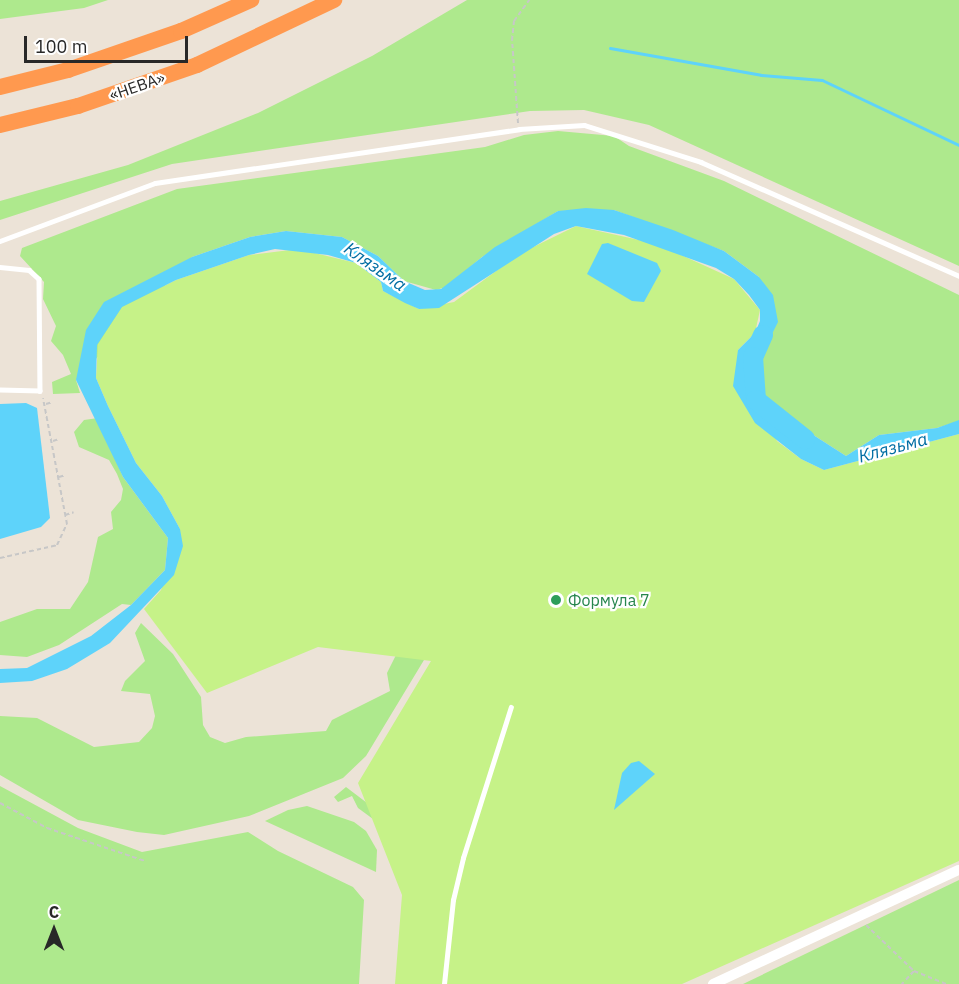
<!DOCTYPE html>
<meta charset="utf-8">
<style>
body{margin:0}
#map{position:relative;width:959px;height:984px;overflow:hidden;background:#ece3d7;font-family:"IBM Plex Sans",sans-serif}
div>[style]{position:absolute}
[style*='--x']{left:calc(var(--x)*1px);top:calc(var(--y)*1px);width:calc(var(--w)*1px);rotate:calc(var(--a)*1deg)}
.green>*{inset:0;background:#aee98d}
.pitch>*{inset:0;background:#c6f288}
.water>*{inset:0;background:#5ed3fa}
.stream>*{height:3px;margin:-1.5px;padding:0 1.5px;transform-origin:1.5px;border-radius:1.5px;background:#5ed3fa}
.river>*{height:20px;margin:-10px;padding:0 10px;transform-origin:10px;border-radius:10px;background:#5ed3fa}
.path>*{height:2px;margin-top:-1px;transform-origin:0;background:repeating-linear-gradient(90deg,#c7c7c7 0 4.5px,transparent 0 7.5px)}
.service>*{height:4.5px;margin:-2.25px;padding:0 2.25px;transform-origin:2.25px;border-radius:2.25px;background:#fff}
.tertiary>*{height:10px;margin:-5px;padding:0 5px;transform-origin:5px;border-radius:5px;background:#fff}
.motorway>*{height:16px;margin:-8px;padding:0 8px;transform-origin:8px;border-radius:8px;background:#ff994f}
.dots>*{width:16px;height:16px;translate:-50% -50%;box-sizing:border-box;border:3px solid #fff;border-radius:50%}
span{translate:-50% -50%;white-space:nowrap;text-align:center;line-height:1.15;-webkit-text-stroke:4.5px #fff;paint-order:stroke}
.street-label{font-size:16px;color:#282828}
.leisure-label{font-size:16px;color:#27864d}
.left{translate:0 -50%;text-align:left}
.water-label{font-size:18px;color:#006da3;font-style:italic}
.north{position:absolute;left:24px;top:900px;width:60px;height:60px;-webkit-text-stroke:4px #fff;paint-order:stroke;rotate:0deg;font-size:16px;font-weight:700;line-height:24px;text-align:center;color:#282828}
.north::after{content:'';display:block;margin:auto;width:21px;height:27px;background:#282828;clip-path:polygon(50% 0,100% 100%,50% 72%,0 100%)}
.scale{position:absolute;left:24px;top:36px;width:164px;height:27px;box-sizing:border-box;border:3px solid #282828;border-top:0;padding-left:8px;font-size:18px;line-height:21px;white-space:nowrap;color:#282828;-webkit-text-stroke:4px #fff;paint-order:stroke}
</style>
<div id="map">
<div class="green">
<i style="clip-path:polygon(0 0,108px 0,84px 8px,0 19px)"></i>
<i style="clip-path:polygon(467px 0,959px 0,959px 266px,649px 125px,584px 110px,530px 111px,172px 164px,0 220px,0 201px,128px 165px,258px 113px,372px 56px)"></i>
<i style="clip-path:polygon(558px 131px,614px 136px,629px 146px,724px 181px,959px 295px,959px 421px,937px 428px,879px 435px,846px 456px,804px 429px,778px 421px,763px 404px,751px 374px,755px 356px,768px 342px,759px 277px,724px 251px,614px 210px,558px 211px,482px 257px,446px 287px,436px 290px,404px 281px,378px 256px,342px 237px,286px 231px,250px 237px,192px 257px,76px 380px,80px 393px,53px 394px,52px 382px,71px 374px,63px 355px,51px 341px,56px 326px,43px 299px,44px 282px,20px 256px,22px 248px,177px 189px,485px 147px,524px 135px)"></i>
<i style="clip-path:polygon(98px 418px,123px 477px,168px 538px,165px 570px,131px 605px,122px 604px,59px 645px,27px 657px,0 655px,0 622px,37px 609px,70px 609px,88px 582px,98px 537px,113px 529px,111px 512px,121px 500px,123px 489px,117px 474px,109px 460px,79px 447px,74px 432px,84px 420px)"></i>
<i style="clip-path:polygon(141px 623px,173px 654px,201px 697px,203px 725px,210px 737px,225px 743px,246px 737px,326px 731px,332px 720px,390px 691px,387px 673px,396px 655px,412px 648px,424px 660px,366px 756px,343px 778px,249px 816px,164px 835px,137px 832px,78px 820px,0 775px,0 716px,37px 718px,94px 747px,139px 742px,152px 728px,155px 716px,150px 694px,121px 691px,125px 681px,145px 661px,135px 633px)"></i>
<i style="clip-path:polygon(0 786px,78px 828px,142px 852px,248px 832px,278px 851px,353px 887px,364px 900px,359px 984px,0 984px)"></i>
<i style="clip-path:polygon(346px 787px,375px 809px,373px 819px,358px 808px,352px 796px,338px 802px,334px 797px)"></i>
<i style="clip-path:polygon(307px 806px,354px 822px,366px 831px,377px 850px,376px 872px,265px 821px,288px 810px)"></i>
<i style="clip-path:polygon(959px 880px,959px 984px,743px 984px)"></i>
</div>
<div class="pitch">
<i style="clip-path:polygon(576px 226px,657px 244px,734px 279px,760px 310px,755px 333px,738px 350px,777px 441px,801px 459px,824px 470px,959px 434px,959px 861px,682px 984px,395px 984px,402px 895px,358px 783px,431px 661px,318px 647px,207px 693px,144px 609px,161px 590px,180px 529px,162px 496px,136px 463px,108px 406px,96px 378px,98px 344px,122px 307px,176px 280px,249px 255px,298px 249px,356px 263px,381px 282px,383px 291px,419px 309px,454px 302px,519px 254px)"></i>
</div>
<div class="water">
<i style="clip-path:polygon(586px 208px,614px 210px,673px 230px,724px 251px,759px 277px,773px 295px,778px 322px,768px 342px,755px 356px,751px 374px,763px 404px,778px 421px,804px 429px,846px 456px,879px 435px,937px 428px,959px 420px,959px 434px,824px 470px,801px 459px,755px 423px,733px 386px,738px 350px,755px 333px,760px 321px,760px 310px,749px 295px,734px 279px,716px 268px,624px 235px,576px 226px,554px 234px,439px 308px,419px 309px,405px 303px,383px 291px,381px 282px,356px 263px,328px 255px,275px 249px,249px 255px,176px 280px,122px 307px,97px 345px,96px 378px,108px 406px,136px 463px,162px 496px,180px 529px,183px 546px,174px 575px,110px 643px,67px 669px,32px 681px,0 683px,0 669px,27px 668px,91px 636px,131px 605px,165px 570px,168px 538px,123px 477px,76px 380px,86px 330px,104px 302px,192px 257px,250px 237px,286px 231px,342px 237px,378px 256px,404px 281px,425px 290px,441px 289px,495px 247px,558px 211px)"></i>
<i style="clip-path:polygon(608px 243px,657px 263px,661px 271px,644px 302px,632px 301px,587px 274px,602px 244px)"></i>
<i style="clip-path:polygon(26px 403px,37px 408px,50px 518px,41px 527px,0 539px,0 404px)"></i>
<i style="clip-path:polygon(639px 761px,655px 774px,614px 810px,622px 773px,631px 763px)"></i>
</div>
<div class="stream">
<i style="--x:610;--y:48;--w:153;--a:10.1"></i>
<i style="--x:761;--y:75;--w:61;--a:4.7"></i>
<i style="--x:822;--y:80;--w:152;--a:25.4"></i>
</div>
<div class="river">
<i style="--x:763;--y:335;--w:24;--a:114"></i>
<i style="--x:753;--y:357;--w:43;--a:86"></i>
<i style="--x:756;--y:400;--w:63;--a:38.5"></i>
</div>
<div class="path">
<i style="--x:518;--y:123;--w:83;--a:-94.1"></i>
<i style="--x:512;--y:40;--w:19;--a:-84"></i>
<i style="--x:514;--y:21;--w:26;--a:-54"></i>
<i style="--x:46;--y:404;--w:7;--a:-16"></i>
<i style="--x:53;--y:441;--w:6;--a:-18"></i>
<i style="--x:59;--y:477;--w:7;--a:-16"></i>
<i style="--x:65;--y:515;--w:9;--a:-18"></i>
<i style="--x:0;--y:558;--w:58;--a:-12.8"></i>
<i style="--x:57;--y:545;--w:23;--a:-65"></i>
<i style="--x:67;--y:524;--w:128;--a:-100.8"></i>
<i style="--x:0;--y:803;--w:53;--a:28"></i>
<i style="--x:47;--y:828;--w:103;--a:18.6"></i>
<i style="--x:866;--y:925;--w:66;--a:43.8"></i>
<i style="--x:914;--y:971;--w:18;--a:133"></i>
<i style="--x:914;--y:971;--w:35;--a:22"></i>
</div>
<div class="service">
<i style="--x:0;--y:241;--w:165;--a:-20.5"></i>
<i style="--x:155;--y:183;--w:368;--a:-8.4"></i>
<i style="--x:519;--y:129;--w:65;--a:-3.5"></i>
<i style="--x:584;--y:125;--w:123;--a:17.5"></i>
<i style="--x:701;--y:162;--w:282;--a:23.8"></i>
<i style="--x:0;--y:267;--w:29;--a:6"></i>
<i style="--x:29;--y:270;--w:13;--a:42"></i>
<i style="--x:39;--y:279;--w:112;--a:89.5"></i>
<i style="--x:40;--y:391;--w:40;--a:-178.6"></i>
<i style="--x:444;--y:984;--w:84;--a:-83.9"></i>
<i style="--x:453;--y:900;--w:43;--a:-76.6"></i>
<i style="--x:463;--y:858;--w:158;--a:-72.4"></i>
</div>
<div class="tertiary">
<i style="--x:713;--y:984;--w:271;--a:-24.9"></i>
</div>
<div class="motorway">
<i style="--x:0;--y:87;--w:70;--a:-14"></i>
<i style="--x:68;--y:70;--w:120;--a:-19"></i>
<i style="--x:181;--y:31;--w:77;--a:-23.9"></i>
<i style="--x:0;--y:125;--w:80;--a:-13.7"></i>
<i style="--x:78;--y:106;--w:126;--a:-19"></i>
<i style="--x:197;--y:65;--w:152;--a:-25.4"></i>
</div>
<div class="dots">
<i style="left:556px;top:600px;background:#2e9e5b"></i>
</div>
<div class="street-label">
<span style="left:137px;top:86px;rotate:-19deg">«НЕВА»</span>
</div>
<div class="leisure-label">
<span class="left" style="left:568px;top:600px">Формула 7</span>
</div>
<div class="water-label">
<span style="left:375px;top:267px;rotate:35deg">Клязьма</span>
<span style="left:893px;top:448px;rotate:-15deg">Клязьма</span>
</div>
<div class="north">С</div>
<div class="scale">100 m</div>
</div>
